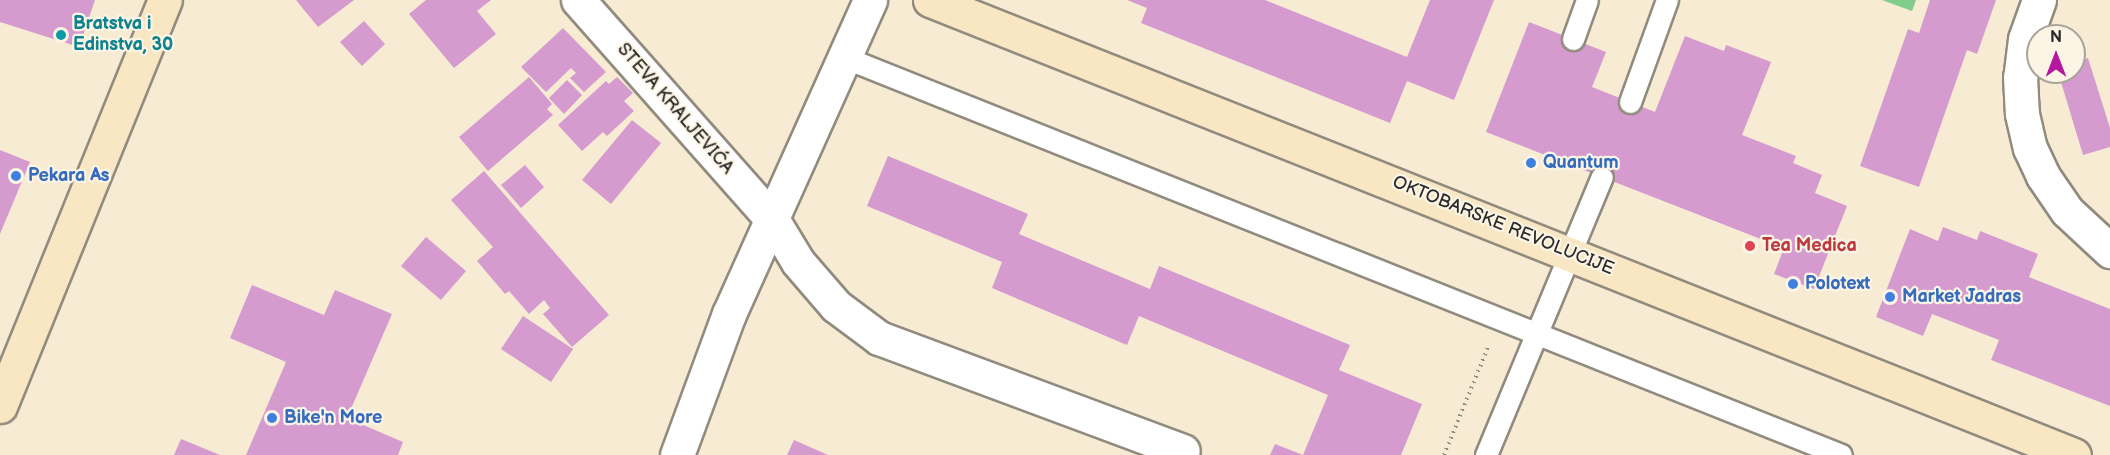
<!DOCTYPE html>
<meta charset="utf-8">
<style>
body{margin:0}
#map{position:relative;width:2110px;height:455px;overflow:hidden;background:#f7ebd3;font-family:"Balsamiq Sans",sans-serif}
div>[style]{position:absolute}
[style*='--x']{left:calc(var(--x)*1px);top:calc(var(--y)*1px);width:calc(var(--w)*1px);rotate:calc(var(--a)*1deg)}
.green>*{inset:0;background:#80cc8a}
.building>*{inset:0;background:#d59bcf}
.path>*{height:4px;margin-top:-2px;transform-origin:0;background:repeating-linear-gradient(90deg,#918b7f 0 1.5px,transparent 0 6px)}
.roads{filter:drop-shadow(2px 0 #918b7f) drop-shadow(-2px 0 #918b7f) drop-shadow(0 2px #918b7f) drop-shadow(0 -2px #918b7f)}
.lane>*{height:21px;margin:-10.5px;padding:0 10.5px;transform-origin:10.5px;border-radius:10.5px;background:#fff}
.street>*{height:33px;margin:-16.5px;padding:0 16.5px;transform-origin:16.5px;border-radius:16.5px;background:#fff}
.secondary>*{height:33px;margin:-16.5px;padding:0 16.5px;transform-origin:16.5px;border-radius:16.5px;background:#f9e7c3}
.dots>*{width:16px;height:16px;translate:-50% -50%;box-sizing:border-box;border:3px solid #fcf5e5;border-radius:50%}
span{translate:-50% -50%;white-space:nowrap;text-align:center;line-height:1.15;-webkit-text-stroke:4.5px #fcf5e5;paint-order:stroke}
.culture-label{font-size:18px;color:#0d838f;font-weight:700}
.left{translate:0 -50%;text-align:left}
.street-label{font-size:18px;color:#2b2b2b}
.shop-label{font-size:18px;color:#366cbe;font-weight:700}
.health-label{font-size:18px;color:#be3a42;font-weight:700}
.north{position:absolute;left:2026px;top:24px;width:60px;height:60px;box-sizing:border-box;background:#fcf5e5;border:2px solid #a8a49b;border-radius:50%;rotate:0deg;font-size:16px;font-weight:700;line-height:24px;text-align:center;color:#2b2b2b}
.north::after{content:'';display:block;margin:auto;width:21px;height:27px;background:#b5179e;clip-path:polygon(50% 0,100% 100%,50% 72%,0 100%)}
</style>
<div id="map">
<div class="green">
<i style="clip-path:polygon(1882px 0,1916px 0,1912px 11px)"></i>
</div>
<div class="building">
<i style="clip-path:polygon(0 0,95px 0,79px 47px,0 22px)"></i>
<i style="clip-path:polygon(296px 0,354px 0,318px 27px)"></i>
<i style="clip-path:polygon(426px 0,491px 0,477px 11px,496px 34px,454px 68px,409px 14px)"></i>
<i style="clip-path:polygon(1127px 0,1265px 0,1407px 57px,1430px 0,1494px 0,1454px 100px,1407px 81px,1390px 123px,1141px 23px,1147px 8px)"></i>
<i style="clip-path:polygon(1930px 0,1996px 0,1977px 54px,1967px 50px,1919px 187px,1860px 166px,1908px 29px,1919px 33px)"></i>
<i style="clip-path:polygon(364px 21px,385px 44px,362px 66px,340px 42px)"></i>
<i style="clip-path:polygon(1529px 22px,1606px 52px,1592px 87px,1655px 112px,1685px 36px,1724px 51px,1726px 45px,1771px 62px,1742px 135px,1796px 156px,1793px 163px,1822px 175px,1815px 193px,1847px 206px,1814px 289px,1774px 274px,1784px 248px,1486px 132px)"></i>
<i style="clip-path:polygon(563px 28px,606px 72px,584px 92px,570px 78px,576px 73px,571px 68px,546px 92px,521px 67px)"></i>
<i style="clip-path:polygon(2088px 58px,2110px 128px,2110px 147px,2083px 155px,2058px 72px,2074px 72px,2074px 62px)"></i>
<i style="clip-path:polygon(529px 77px,552px 104px,547px 109px,553px 115px,488px 171px,459px 137px)"></i>
<i style="clip-path:polygon(617px 77px,633px 93px,624px 101px,634px 111px,607px 136px,603px 132px,582px 151px,558px 125px,606px 81px,609px 84px)"></i>
<i style="clip-path:polygon(567px 80px,582px 95px,564px 114px,549px 98px)"></i>
<i style="clip-path:polygon(632px 120px,661px 143px,611px 204px,582px 180px)"></i>
<i style="clip-path:polygon(0 150px,30px 162px,0 234px)"></i>
<i style="clip-path:polygon(888px 156px,1028px 214px,1019px 234px,1150px 289px,1159px 266px,1350px 345px,1339px 370px,1422px 404px,1401px 455px,1303px 455px,1328px 395px,1139px 316px,1127px 345px,992px 288px,1002px 262px,867px 206px)"></i>
<i style="clip-path:polygon(525px 165px,544px 187px,521px 208px,501px 185px)"></i>
<i style="clip-path:polygon(484px 171px,609px 315px,572px 347px,543px 314px,550px 308px,544px 300px,529px 314px,509px 291px,505px 294px,477px 261px,493px 247px,451px 200px)"></i>
<i style="clip-path:polygon(1943px 227px,1977px 240px,1980px 231px,2038px 254px,2029px 277px,2110px 309px,2110px 406px,1991px 360px,1999px 340px,1932px 314px,1923px 336px,1876px 317px,1910px 229px,1938px 241px)"></i>
<i style="clip-path:polygon(426px 237px,466px 271px,441px 300px,401px 266px)"></i>
<i style="clip-path:polygon(252px 285px,324px 315px,335px 290px,392px 314px,347px 418px,403px 442px,398px 455px,246px 455px,286px 362px,230px 338px)"></i>
<i style="clip-path:polygon(523px 316px,573px 349px,551px 382px,501px 349px)"></i>
<i style="clip-path:polygon(181px 439px,220px 455px,174px 455px)"></i>
<i style="clip-path:polygon(794px 440px,828px 455px,787px 455px)"></i>
<i style="clip-path:polygon(1275px 444px,1303px 455px,1270px 455px)"></i>
</div>
<div class="path">
<i style="--x:1444;--y:455;--w:119;--a:-67.8"></i>
</div>
<div class="roads">
<div class="lane">
<i style="--x:1573;--y:39;--w:41;--a:-70.3"></i>
<i style="--x:846;--y:58;--w:1071;--a:21.75"></i>
<i style="--x:1630;--y:102;--w:109;--a:-70.1"></i>
<i style="--x:1486;--y:455;--w:301;--a:-67.4"></i>
</div>
<div class="street">
<i style="--x:578;--y:0;--w:293;--a:48.5"></i>
<i style="--x:772;--y:219;--w:50;--a:58.8"></i>
<i style="--x:798;--y:262;--w:58;--a:49.2"></i>
<i style="--x:836;--y:306;--w:54;--a:36.7"></i>
<i style="--x:879;--y:338;--w:324;--a:20.4"></i>
<i style="--x:2039;--y:0;--w:41;--a:109.7"></i>
<i style="--x:2025;--y:39;--w:38;--a:97"></i>
<i style="--x:2020;--y:77;--w:37;--a:87"></i>
<i style="--x:2022;--y:114;--w:35;--a:77"></i>
<i style="--x:2030;--y:148;--w:31;--a:65"></i>
<i style="--x:2043;--y:176;--w:42;--a:55.6"></i>
<i style="--x:2067;--y:211;--w:59;--a:42.9"></i>
<i style="--x:677;--y:455;--w:150;--a:-69.8"></i>
<i style="--x:729;--y:314;--w:344;--a:-65.8"></i>
</div>
<div class="secondary">
<i style="--x:930;--y:0;--w:1231;--a:21.69"></i>
<i style="--x:0;--y:406;--w:438;--a:-67.9"></i>
</div>
</div>
<div class="dots">
<i style="left:61px;top:35px;background:#0f9aa8"></i>
<i style="left:1531px;top:163px;background:#3f7fe0"></i>
<i style="left:16px;top:176px;background:#3f7fe0"></i>
<i style="left:1750px;top:246px;background:#e0444e"></i>
<i style="left:1793px;top:284px;background:#3f7fe0"></i>
<i style="left:1890px;top:297px;background:#3f7fe0"></i>
<i style="left:272px;top:418px;background:#3f7fe0"></i>
</div>
<div class="culture-label">
<span class="left" style="left:73px;top:35px">Bratstva i<br>Edinstva, 30</span>
</div>
<div class="street-label">
<span style="left:675px;top:109px;rotate:49deg">STEVA KRALJEVIĆA</span>
<span style="left:1503px;top:226px;rotate:22deg">OKTOBARSKE REVOLUCIJE</span>
</div>
<div class="shop-label">
<span class="left" style="left:1543px;top:163px">Quantum</span>
<span class="left" style="left:28px;top:176px">Pekara As</span>
<span class="left" style="left:1805px;top:284px">Polotext</span>
<span class="left" style="left:1902px;top:297px">Market Jadras</span>
<span class="left" style="left:284px;top:418px">Bike'n More</span>
</div>
<div class="health-label">
<span class="left" style="left:1762px;top:246px">Tea Medica</span>
</div>
<div class="north">N</div>
</div>
